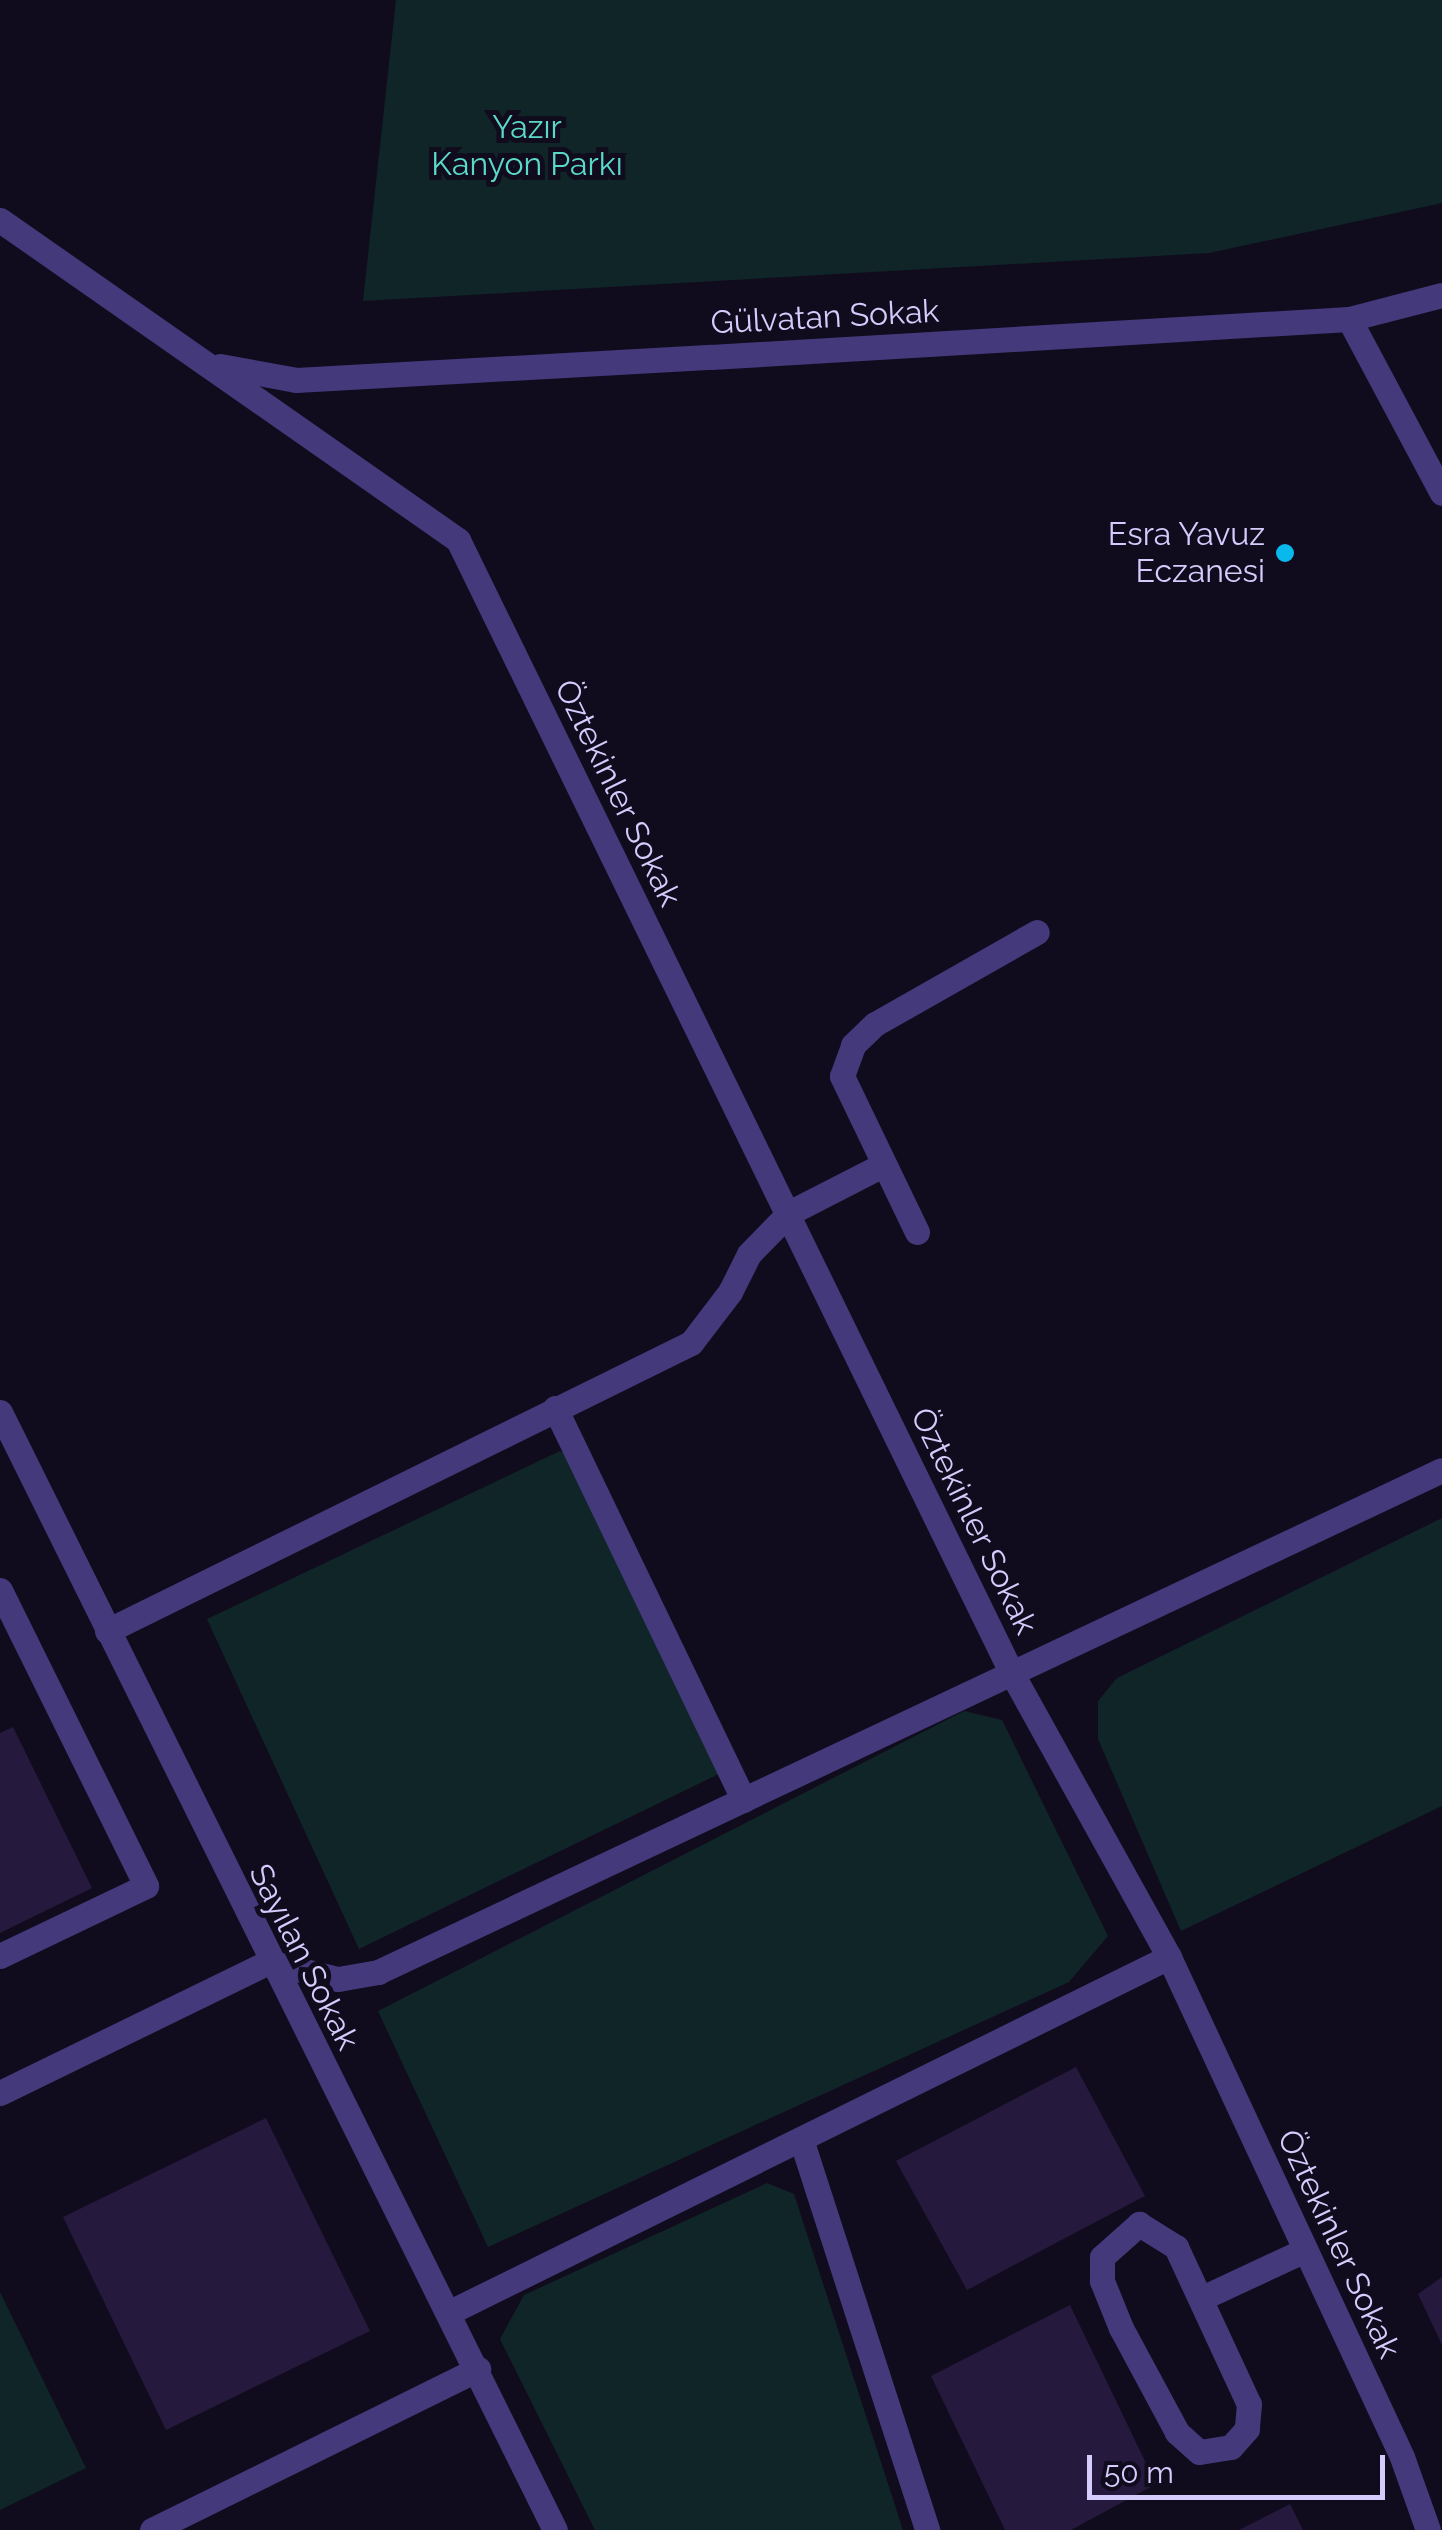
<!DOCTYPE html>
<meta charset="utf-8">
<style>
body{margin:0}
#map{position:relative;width:1442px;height:2530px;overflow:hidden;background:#110c1d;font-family:Raleway,sans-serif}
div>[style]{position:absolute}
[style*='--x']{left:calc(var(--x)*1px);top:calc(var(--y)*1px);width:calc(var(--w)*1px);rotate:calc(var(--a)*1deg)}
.green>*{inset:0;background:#102527}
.building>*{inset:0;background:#25193d}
.minor>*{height:25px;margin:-12.5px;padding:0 12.5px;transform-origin:12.5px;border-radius:12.5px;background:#43397b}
.dots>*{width:28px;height:28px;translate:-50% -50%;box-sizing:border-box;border:5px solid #110c1d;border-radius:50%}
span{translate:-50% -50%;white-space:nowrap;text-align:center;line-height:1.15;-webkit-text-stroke:10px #110c1d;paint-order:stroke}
.park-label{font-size:32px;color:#5ad9c9}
.street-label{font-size:32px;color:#d6cbfd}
.poi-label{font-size:32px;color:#d6cbfd}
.right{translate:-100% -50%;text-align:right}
.scale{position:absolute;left:1087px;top:2455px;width:298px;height:45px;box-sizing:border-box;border:5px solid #d6cbfd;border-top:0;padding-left:12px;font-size:30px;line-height:35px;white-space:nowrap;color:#d6cbfd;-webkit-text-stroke:8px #110c1d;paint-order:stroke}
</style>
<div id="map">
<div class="green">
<i style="clip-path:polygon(396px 0,1442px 0,1442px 203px,1209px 253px,363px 301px)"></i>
<i style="clip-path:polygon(560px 1451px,577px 1459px,727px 1770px,359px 1949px,207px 1619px)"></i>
<i style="clip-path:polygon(1442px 1518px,1442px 1806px,1181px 1931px,1098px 1739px,1098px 1701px,1117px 1678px)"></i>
<i style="clip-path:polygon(964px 1711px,1002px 1720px,1108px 1936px,1069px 1982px,488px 2247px,378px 2011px)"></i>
<i style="clip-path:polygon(767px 2183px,794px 2194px,903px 2530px,595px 2530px,500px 2339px,524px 2295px)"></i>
<i style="clip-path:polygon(0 2292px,86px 2468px,0 2510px)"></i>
</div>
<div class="building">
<i style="clip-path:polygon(13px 1727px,92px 1888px,0 1933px,0 1733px)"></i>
<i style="clip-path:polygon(1076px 2067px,1145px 2196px,967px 2290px,896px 2161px)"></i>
<i style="clip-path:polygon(266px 2118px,370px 2331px,166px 2430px,63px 2217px)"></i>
<i style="clip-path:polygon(1442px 2277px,1442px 2345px,1418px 2294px)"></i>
<i style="clip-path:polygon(1070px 2305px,1156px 2484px,1071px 2530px,1005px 2530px,931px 2376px)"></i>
<i style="clip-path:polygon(1290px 2504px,1303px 2530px,1239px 2530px)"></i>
</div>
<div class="minor">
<i style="--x:0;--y:220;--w:559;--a:34.94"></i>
<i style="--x:458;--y:540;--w:1258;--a:63.96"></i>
<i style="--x:1010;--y:1670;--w:328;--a:61"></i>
<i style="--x:1169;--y:1957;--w:552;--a:65.01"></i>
<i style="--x:1402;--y:2457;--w:77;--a:70.4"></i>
<i style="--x:1349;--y:319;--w:197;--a:61.9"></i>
<i style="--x:220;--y:366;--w:77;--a:10.4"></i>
<i style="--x:296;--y:380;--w:416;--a:-3.2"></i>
<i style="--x:711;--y:357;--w:639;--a:-3.41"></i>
<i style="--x:1349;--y:319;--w:96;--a:-14.5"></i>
<i style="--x:917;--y:1232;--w:173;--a:-115.7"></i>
<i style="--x:842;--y:1076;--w:33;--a:-70"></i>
<i style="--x:853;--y:1045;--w:30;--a:-44"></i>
<i style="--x:875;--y:1024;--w:186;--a:-29.6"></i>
<i style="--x:555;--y:1408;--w:435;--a:64.3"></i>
<i style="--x:0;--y:1412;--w:1248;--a:63.6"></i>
<i style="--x:0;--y:1590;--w:330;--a:63.7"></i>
<i style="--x:146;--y:1886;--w:162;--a:154.4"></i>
<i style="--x:107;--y:1631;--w:651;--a:-26.25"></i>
<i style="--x:691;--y:1343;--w:64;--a:-52.6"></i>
<i style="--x:730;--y:1292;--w:42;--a:-63.4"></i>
<i style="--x:749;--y:1254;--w:57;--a:-45.7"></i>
<i style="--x:789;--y:1213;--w:106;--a:-27.1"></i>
<i style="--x:0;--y:2093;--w:298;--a:-26"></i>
<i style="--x:268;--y:1962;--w:72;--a:13.7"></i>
<i style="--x:338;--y:1979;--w:41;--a:-9.9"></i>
<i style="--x:378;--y:1972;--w:1176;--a:-25.26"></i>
<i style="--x:801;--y:2139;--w:411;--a:72.1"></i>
<i style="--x:1139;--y:2224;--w:44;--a:31.9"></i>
<i style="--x:1176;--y:2247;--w:173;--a:65.1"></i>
<i style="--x:1249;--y:2404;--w:25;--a:95"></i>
<i style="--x:1247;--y:2429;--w:24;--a:132"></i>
<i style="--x:1231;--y:2447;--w:32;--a:171"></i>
<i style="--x:1199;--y:2452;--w:30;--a:-138"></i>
<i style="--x:1177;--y:2432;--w:118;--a:-118.3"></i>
<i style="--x:1121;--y:2328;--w:51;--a:-112"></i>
<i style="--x:1102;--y:2281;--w:24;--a:-90"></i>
<i style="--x:1102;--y:2257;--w:50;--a:-41.7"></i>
<i style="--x:1202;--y:2298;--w:114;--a:-25"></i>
<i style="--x:450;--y:2312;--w:802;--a:-26.28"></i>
<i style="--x:152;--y:2530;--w:364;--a:-26.3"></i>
</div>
<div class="dots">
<i style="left:1285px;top:553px;background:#09b9eb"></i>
</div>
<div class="park-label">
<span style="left:527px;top:146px">Yazır<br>Kanyon Parkı</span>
</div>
<div class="street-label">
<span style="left:825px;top:317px;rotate:-3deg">Gülvatan Sokak</span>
<span style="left:618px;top:793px;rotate:64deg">Öztekinler Sokak</span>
<span style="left:974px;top:1521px;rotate:64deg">Öztekinler Sokak</span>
<span style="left:304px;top:1957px;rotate:63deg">Sayılan Sokak</span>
<span style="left:1339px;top:2244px;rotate:65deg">Öztekinler Sokak</span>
</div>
<div class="poi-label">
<span class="right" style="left:1265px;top:553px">Esra Yavuz<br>Eczanesi</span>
</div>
<div class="scale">50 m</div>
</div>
